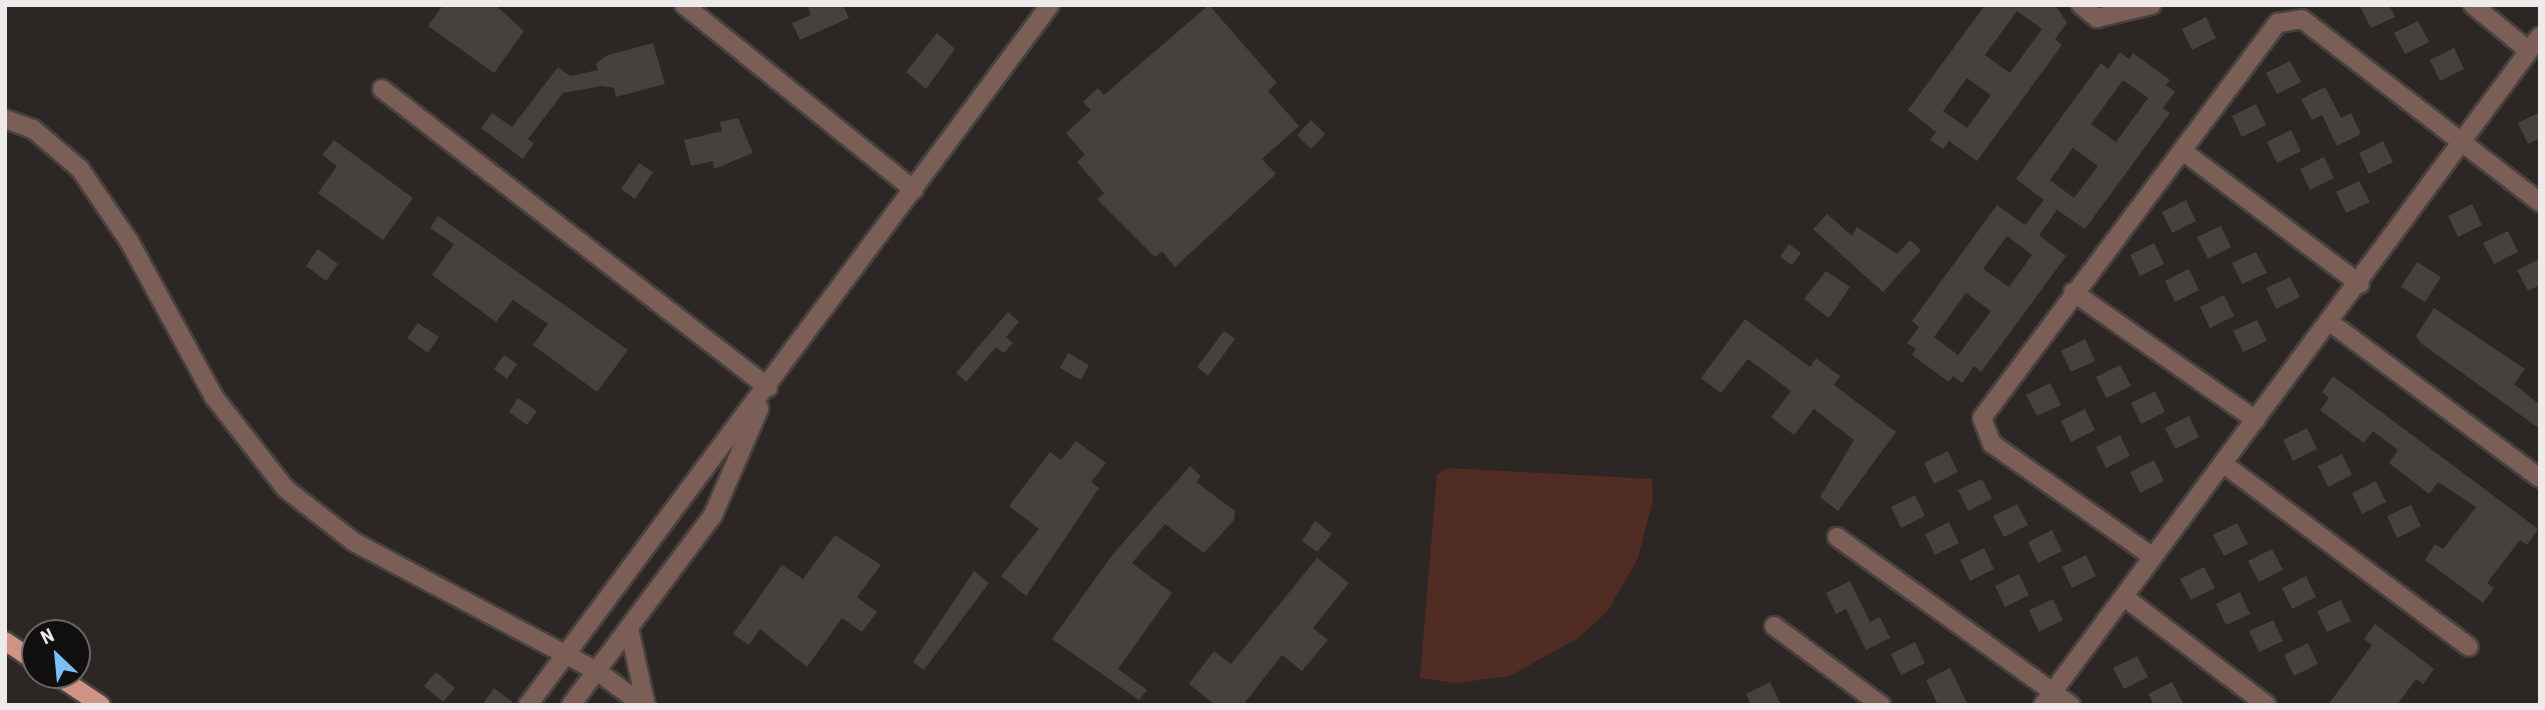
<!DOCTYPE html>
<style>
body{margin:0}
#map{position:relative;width:2545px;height:710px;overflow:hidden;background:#2c2625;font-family:"Roboto Condensed",sans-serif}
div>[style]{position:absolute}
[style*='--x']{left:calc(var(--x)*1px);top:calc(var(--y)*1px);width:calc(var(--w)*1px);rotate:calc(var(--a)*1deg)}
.green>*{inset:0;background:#512c22}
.building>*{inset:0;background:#46403f}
.roads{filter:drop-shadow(2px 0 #474140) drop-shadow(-2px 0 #474140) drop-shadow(0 2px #474140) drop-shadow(0 -2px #474140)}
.minor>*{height:18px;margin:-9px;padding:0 9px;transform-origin:9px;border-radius:9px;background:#7b5e56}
.major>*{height:18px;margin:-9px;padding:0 9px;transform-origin:9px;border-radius:9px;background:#ce9384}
span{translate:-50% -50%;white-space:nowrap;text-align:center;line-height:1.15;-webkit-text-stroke:7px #12100f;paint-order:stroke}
.frame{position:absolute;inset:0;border:7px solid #edeae9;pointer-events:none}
.north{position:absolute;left:21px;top:619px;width:70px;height:70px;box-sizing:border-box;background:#12100f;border:2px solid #6a6766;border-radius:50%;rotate:334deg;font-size:19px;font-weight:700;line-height:28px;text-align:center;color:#edeae9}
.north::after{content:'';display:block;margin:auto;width:24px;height:32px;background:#7abff8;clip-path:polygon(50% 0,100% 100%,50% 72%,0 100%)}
</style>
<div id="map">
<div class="green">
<i style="clip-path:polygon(1448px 468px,1652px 479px,1653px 500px,1638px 558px,1607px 612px,1578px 638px,1510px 676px,1456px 683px,1420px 678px,1437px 475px)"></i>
</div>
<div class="building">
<i style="clip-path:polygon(443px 5px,495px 5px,524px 31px,494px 73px,428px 26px)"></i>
<i style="clip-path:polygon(807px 5px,843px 5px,849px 18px,800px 40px,792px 23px,811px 15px)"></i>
<i style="clip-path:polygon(1209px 5px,1277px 83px,1268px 91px,1299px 126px,1262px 159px,1276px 174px,1175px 267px,1162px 251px,1155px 257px,1097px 199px,1104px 193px,1077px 162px,1085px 155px,1066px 133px,1091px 110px,1083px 102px,1098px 88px,1104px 95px)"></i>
<i style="clip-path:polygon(evenodd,1985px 5px,2055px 5px,2067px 23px,2055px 39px,2062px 45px,1977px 161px,1949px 141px,1943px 149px,1930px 140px,1936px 132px,1908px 110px,1985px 5px,2017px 11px,2042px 29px,2010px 73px,1985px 55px,2017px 11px,1985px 5px,1967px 78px,1991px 95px,1967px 128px,1943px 111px,1967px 78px)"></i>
<i style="clip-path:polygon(2359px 5px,2389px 5px,2395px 17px,2371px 28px)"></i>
<i style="clip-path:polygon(2206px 17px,2216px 38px,2192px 50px,2182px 29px)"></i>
<i style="clip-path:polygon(2418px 21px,2429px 42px,2405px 54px,2394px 33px)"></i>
<i style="clip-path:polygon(937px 33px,955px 49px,926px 89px,906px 72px)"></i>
<i style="clip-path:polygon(653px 43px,665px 84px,616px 97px,614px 88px,602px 86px,563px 93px,528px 139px,534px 143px,523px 159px,481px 128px,492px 113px,512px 127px,558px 67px,570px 76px,598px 70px,596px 63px,608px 55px)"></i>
<i style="clip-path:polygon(2454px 48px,2464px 69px,2440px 81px,2430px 60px)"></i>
<i style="clip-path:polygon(evenodd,2120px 52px,2129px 59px,2133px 53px,2170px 80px,2166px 85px,2175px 92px,2163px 108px,2170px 113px,2085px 229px,2057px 210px,2039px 235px,2066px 256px,1981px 372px,1974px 366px,1962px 383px,1953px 376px,1949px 382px,1912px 355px,1916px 349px,1907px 343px,1919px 327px,1912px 321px,1997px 205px,2025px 225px,2044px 200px,2016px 179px,2101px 63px,2108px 69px,2120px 52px,2123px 80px,2148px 98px,2116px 142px,2091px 124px,2123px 80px,2120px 52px,2073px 148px,2098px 166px,2074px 198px,2050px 180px,2073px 148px,2120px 52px,2007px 236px,2032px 255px,2009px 287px,1983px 269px,2007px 236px,2120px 52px,1966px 293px,1991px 311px,1958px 355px,1934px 337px,1966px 293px)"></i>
<i style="clip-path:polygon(2290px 61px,2301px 82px,2277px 94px,2266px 73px)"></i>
<i style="clip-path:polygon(2325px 87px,2341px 118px,2351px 113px,2361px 134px,2337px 146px,2322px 115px,2312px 120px,2301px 99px)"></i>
<i style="clip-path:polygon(2256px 104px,2266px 125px,2242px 137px,2232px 116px)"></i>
<i style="clip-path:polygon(2540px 112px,2540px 138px,2528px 144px,2518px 123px)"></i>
<i style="clip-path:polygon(738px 118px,753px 153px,714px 169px,713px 161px,691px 166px,684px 140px,722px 131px,720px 122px)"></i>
<i style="clip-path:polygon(1311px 120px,1325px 134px,1311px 149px,1297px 135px)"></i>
<i style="clip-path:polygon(2291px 130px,2301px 151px,2277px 163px,2267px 142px)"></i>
<i style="clip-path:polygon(334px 140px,413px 198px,383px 240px,318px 193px,337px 166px,322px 155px)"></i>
<i style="clip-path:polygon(2383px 141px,2393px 162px,2369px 174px,2359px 153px)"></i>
<i style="clip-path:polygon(2324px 157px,2334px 178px,2310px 190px,2300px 169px)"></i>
<i style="clip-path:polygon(639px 163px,653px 172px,635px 199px,621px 189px)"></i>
<i style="clip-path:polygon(2359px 181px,2370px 202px,2346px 213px,2336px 192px)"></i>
<i style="clip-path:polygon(2186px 200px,2196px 221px,2172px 233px,2162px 212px)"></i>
<i style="clip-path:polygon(2472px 204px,2482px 225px,2458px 237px,2448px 216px)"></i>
<i style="clip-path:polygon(1827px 214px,1852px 236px,1857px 227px,1897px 254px,1910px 240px,1921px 250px,1883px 292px,1813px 229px)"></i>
<i style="clip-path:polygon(438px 216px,628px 350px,597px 392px,533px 345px,548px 324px,513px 300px,496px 322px,432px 275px,454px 244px,430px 228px)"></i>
<i style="clip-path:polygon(2221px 226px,2231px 247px,2208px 259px,2197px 237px)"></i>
<i style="clip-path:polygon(2508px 231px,2518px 252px,2494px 264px,2483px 243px)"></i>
<i style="clip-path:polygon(2154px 243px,2164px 264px,2140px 276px,2130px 255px)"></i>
<i style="clip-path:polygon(1789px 244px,1801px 253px,1792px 265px,1780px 257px)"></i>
<i style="clip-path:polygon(318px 249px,338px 264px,326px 281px,306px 266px)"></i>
<i style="clip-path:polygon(2256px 252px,2267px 273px,2242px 284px,2232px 263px)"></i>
<i style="clip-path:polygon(2540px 259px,2540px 285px,2528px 291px,2517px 270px)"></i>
<i style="clip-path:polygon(2417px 262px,2441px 277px,2425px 302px,2401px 287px)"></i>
<i style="clip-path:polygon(2189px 269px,2199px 290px,2175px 302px,2165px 281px)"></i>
<i style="clip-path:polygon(1826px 271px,1850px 287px,1829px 318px,1804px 299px)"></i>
<i style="clip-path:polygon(2290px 277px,2300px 297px,2276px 309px,2266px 288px)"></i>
<i style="clip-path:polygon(2224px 295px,2234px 316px,2210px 328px,2200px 307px)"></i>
<i style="clip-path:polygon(2434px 308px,2525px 369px,2514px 384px,2540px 405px,2540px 429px,2422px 344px,2416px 336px)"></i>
<i style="clip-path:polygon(1008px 312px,1019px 322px,1006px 337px,1013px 343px,1004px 353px,996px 347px,966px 382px,956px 373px)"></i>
<i style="clip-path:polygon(1745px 319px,1810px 367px,1816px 358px,1840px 376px,1834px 385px,1896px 432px,1838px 511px,1820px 497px,1854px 440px,1814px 409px,1794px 435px,1771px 417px,1791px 391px,1748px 359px,1721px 393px,1701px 378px)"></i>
<i style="clip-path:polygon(2257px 320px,2267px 341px,2243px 352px,2233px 331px)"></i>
<i style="clip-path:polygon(418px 323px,439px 337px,428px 353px,407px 338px)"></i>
<i style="clip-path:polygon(1224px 331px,1235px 339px,1208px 376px,1197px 367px)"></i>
<i style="clip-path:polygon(2085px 339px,2095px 361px,2071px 372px,2061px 351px)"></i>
<i style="clip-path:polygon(1068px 353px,1089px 365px,1081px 380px,1060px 368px)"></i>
<i style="clip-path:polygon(504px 355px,517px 364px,507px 379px,494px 369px)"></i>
<i style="clip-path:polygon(2120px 365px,2131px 386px,2106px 398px,2096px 377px)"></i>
<i style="clip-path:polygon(2333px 376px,2538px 529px,2527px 545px,2520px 540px,2487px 583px,2494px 588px,2483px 603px,2425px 560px,2435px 544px,2443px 549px,2476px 507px,2438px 482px,2429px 494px,2389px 463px,2398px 450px,2373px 431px,2364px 443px,2320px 410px,2329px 398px,2322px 392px)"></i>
<i style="clip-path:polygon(2050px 383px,2061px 405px,2037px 416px,2026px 395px)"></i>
<i style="clip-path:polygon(2155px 391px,2165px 412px,2141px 424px,2131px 403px)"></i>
<i style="clip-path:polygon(518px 398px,537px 411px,527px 425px,509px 412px)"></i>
<i style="clip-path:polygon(2085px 409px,2095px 430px,2071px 442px,2061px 421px)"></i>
<i style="clip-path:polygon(2189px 416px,2199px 437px,2175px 449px,2165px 428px)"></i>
<i style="clip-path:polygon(2307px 428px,2317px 449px,2293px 461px,2283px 440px)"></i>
<i style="clip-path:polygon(2120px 435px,2130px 456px,2106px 468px,2096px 447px)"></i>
<i style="clip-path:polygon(1076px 441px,1106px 463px,1091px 482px,1099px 488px,1026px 596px,1001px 576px,1039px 529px,1009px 506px,1050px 452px,1061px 460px)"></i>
<i style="clip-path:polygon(1948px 451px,1958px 472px,1934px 484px,1924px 463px)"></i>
<i style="clip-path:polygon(2342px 454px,2352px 475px,2328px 487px,2318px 466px)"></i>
<i style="clip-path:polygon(2154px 460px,2164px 481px,2140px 493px,2130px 472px)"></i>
<i style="clip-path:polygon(1190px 466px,1201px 476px,1196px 482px,1235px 511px,1234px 520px,1204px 553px,1165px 524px,1132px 563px,1172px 593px,1118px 669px,1147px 690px,1139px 700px,1052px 639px,1113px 554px)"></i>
<i style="clip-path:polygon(1982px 479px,1992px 499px,1968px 511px,1958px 490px)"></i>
<i style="clip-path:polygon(2376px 481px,2386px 502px,2362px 514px,2352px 493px)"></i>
<i style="clip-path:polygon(1915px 495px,1925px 516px,1901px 528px,1891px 507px)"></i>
<i style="clip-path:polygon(2017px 504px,2028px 525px,2004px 537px,1993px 516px)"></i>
<i style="clip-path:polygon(2411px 505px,2421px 526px,2397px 538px,2387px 516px)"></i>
<i style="clip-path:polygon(1315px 521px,1332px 534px,1317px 552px,1302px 541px)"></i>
<i style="clip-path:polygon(1949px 522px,1959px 543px,1935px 555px,1925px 534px)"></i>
<i style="clip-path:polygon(2237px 523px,2248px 544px,2224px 556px,2213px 535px)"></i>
<i style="clip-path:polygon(2052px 530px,2062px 551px,2038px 563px,2028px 542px)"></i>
<i style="clip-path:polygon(835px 535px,881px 565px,857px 597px,877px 612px,862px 632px,842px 618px,807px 667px,760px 629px,749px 645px,733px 634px,782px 565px,803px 579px)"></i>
<i style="clip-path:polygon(1984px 548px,1994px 569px,1970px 581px,1960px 560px)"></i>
<i style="clip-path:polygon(2272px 549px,2283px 570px,2259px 582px,2248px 561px)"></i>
<i style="clip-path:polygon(2086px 555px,2096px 576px,2072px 588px,2062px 567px)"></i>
<i style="clip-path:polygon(1317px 558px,1349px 583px,1313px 628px,1328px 640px,1302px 671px,1282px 655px,1243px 705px,1215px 705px,1189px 684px,1214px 651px,1231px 664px)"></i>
<i style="clip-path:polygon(2204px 567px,2215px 588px,2191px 600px,2180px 579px)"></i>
<i style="clip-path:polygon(974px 571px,989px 583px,924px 670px,913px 662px)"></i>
<i style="clip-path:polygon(2019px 574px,2029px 595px,2005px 607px,1995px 586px)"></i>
<i style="clip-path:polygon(2306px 576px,2316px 597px,2292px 609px,2282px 588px)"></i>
<i style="clip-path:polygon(1850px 581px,1870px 622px,1880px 617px,1890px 638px,1866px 650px,1846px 609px,1836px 614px,1826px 593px)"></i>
<i style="clip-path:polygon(2240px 592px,2250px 614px,2226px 625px,2216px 604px)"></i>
<i style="clip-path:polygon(2053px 599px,2063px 620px,2039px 632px,2029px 610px)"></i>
<i style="clip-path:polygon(2341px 600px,2351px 621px,2327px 632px,2317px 611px)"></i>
<i style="clip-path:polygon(2273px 620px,2283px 641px,2259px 652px,2249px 631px)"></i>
<i style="clip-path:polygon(2375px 624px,2434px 669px,2423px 684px,2416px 679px,2397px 705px,2328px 705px,2372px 645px,2364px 639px)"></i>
<i style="clip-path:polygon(1915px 642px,1925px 663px,1901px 675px,1891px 654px)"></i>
<i style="clip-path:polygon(2308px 643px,2318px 664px,2294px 676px,2284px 655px)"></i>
<i style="clip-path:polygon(2137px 656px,2148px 677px,2124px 689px,2113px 668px)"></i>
<i style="clip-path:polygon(1950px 668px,1968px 705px,1938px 705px,1926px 680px)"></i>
<i style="clip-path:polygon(436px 672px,455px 688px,443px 702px,424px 686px)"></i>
<i style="clip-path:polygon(1770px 682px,1781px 705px,1751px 705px,1746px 694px)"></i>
<i style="clip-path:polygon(2172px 682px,2184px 705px,2154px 705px,2148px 694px)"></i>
<i style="clip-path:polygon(494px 688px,516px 705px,482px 705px)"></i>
</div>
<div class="roads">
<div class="minor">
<i style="--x:684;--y:5;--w:295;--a:38.8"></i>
<i style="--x:2081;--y:5;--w:21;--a:39"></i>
<i style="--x:2097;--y:18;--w:56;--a:-13.5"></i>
<i style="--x:2473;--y:5;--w:71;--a:39.3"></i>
<i style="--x:382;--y:89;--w:488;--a:37.7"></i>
<i style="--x:5;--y:119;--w:30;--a:20"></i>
<i style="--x:33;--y:129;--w:62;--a:40.4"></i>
<i style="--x:80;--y:169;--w:87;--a:55.8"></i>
<i style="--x:129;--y:241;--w:178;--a:61.4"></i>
<i style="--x:214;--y:397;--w:117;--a:52"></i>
<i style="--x:286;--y:489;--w:86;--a:37.9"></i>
<i style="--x:354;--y:542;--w:275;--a:28"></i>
<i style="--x:597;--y:671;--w:57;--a:36.5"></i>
<i style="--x:2184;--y:152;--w:220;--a:36.9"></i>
<i style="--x:2073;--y:292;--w:223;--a:35"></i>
<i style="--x:2331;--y:323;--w:260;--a:36.6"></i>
<i style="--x:2225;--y:465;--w:304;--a:36.7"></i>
<i style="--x:1837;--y:537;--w:288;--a:35.7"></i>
<i style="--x:2153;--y:557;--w:197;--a:-144.9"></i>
<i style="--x:1992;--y:444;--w:28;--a:-111"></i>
<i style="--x:1982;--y:418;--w:494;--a:-53.2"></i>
<i style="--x:2278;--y:23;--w:24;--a:-9"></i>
<i style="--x:2302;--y:19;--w:300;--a:37.6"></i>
<i style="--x:2124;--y:597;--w:179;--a:37.1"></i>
<i style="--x:1774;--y:626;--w:133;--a:36.4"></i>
<i style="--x:629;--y:628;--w:79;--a:77.6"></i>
<i style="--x:528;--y:705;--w:873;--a:-53.29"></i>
<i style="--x:571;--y:705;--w:237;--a:-53.2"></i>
<i style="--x:713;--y:515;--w:116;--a:-66.5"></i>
<i style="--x:2043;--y:705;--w:833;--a:-53.39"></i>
</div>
<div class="major">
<i style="--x:5;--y:641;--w:36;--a:34"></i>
<i style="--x:56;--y:675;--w:54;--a:33.7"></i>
</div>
</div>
<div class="frame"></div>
<div class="north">N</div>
</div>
